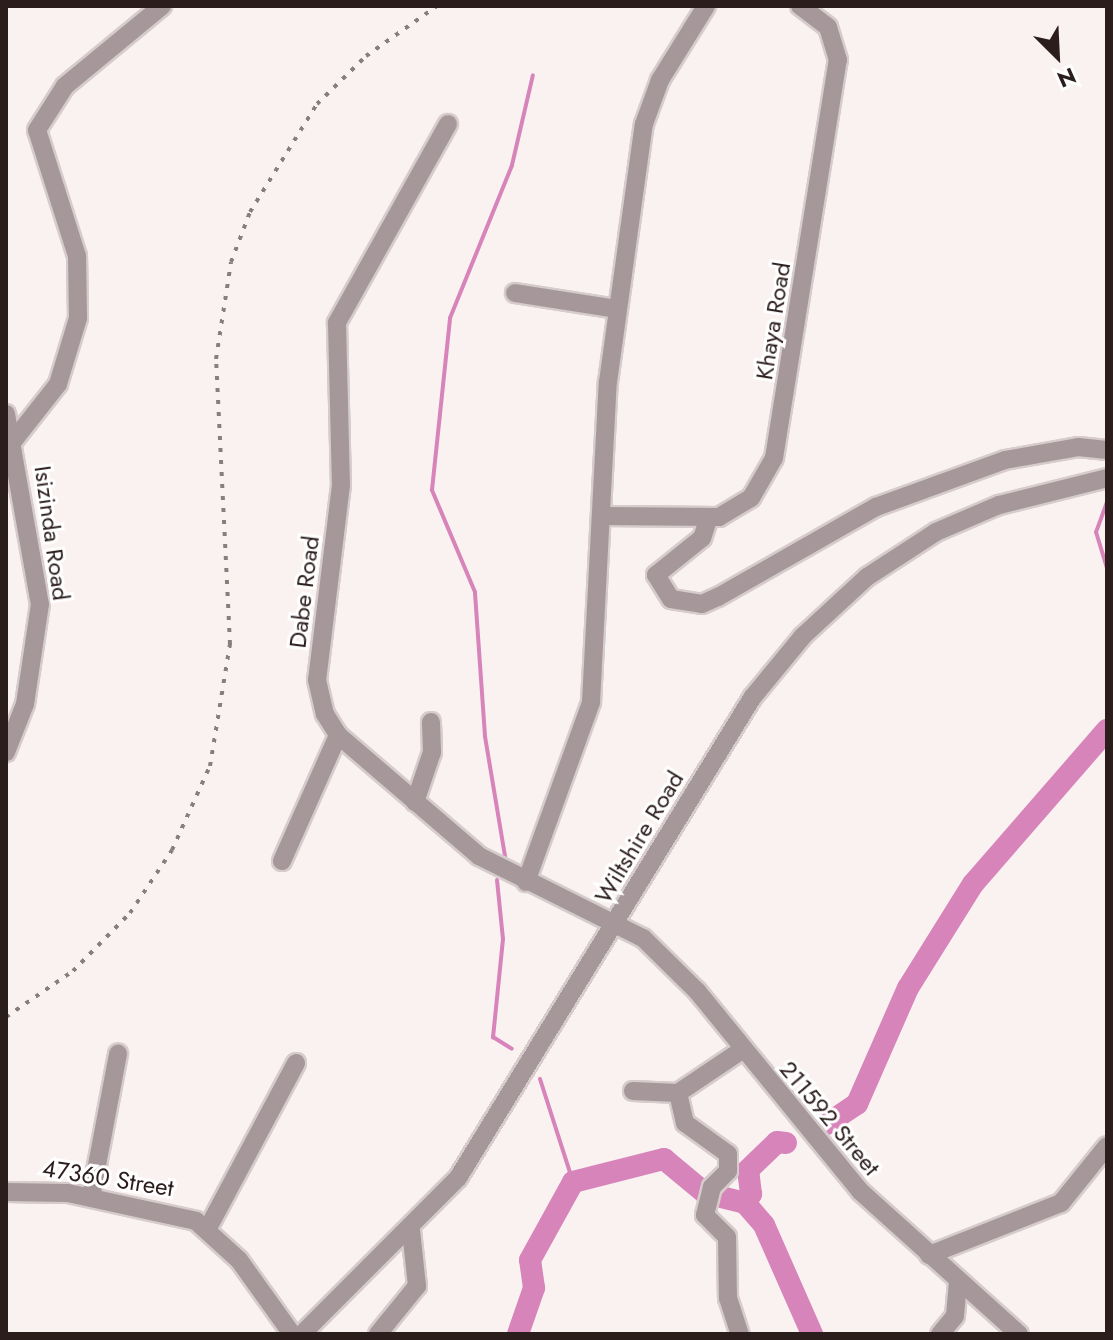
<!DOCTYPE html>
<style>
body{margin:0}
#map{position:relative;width:1113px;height:1340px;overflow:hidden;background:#faf2f1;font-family:Jost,sans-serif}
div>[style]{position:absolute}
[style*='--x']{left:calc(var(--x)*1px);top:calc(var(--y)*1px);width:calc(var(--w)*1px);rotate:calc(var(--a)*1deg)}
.stream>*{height:4px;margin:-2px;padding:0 2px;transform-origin:2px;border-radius:2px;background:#d784ba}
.river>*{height:22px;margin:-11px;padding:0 11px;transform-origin:11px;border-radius:11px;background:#d784ba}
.roads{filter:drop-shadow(2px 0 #d5cccb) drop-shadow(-2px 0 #d5cccb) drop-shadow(0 2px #d5cccb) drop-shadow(0 -2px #d5cccb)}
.minor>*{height:18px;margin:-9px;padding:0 9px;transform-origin:9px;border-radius:9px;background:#a6979a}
.rail>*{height:4px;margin-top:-2px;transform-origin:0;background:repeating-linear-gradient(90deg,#8a7e7d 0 4px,transparent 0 12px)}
span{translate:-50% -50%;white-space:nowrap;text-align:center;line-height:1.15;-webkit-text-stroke:6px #fff;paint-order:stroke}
.street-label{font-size:24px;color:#2b1d1c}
.frame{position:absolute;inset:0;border:8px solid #2b1d1c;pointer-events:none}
.north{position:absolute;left:1017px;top:16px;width:80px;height:80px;-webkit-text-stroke:6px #fff;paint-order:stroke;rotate:156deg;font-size:22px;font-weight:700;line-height:32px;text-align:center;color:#2b1d1c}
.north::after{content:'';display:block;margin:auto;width:28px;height:36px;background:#2b1d1c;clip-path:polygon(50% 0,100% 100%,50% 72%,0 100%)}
</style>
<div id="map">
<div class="stream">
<i style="--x:1107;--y:502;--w:32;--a:110"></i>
<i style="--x:1096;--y:532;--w:38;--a:73"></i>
<i style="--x:506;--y:862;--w:128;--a:-99.5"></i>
<i style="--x:485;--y:736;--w:144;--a:-94"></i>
<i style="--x:475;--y:592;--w:111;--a:-112.9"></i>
<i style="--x:432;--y:490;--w:173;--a:-84"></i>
<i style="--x:450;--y:318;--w:165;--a:-67.9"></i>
<i style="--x:512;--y:165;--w:92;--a:-76.9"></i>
<i style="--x:497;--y:880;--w:59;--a:84.2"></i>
<i style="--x:503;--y:939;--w:99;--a:95.8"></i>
<i style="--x:493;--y:1037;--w:22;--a:32"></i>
<i style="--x:540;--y:1079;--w:108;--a:72.2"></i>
</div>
<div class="river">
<i style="--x:827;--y:1124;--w:36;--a:-34"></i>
<i style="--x:857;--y:1104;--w:127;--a:-66.3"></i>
<i style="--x:908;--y:988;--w:123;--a:-58"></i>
<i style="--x:973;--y:884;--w:204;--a:-49"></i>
<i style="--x:745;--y:1203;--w:11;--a:-56"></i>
<i style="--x:751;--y:1194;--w:24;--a:-97"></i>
<i style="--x:748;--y:1170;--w:40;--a:-44"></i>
<i style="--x:777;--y:1142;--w:9;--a:6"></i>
<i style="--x:518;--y:1334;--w:49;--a:-70.8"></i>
<i style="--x:534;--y:1288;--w:28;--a:-98"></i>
<i style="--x:530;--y:1260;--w:89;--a:-61.1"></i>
<i style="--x:573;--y:1182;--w:94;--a:-14.2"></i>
<i style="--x:664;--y:1159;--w:53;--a:39.7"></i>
<i style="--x:705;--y:1193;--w:41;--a:14"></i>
<i style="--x:745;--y:1203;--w:29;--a:49"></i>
<i style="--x:764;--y:1225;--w:119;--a:66.2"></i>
</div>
<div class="roads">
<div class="minor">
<i style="--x:448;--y:124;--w:228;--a:119.2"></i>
<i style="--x:337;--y:323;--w:162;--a:88.6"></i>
<i style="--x:341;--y:485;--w:196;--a:97"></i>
<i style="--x:317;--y:680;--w:35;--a:77"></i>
<i style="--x:325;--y:714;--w:25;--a:58"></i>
<i style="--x:338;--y:735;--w:186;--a:40.6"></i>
<i style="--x:479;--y:856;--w:183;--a:26.6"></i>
<i style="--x:643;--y:938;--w:76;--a:44.5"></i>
<i style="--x:697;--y:991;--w:258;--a:50.8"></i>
<i style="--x:860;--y:1191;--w:214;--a:42"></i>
<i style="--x:515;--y:293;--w:103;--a:8.9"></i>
<i style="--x:6;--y:414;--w:193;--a:79.9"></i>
<i style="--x:40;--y:604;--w:101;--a:98.5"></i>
<i style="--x:25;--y:704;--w:52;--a:111.6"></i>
<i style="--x:14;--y:440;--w:71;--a:-51.8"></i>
<i style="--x:58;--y:384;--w:69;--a:-73.1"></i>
<i style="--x:78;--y:318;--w:62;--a:-90.9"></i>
<i style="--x:77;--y:256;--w:132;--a:-107.6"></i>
<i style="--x:37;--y:130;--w:52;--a:-57.5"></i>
<i style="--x:65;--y:86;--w:126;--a:-39.5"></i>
<i style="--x:601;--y:516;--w:118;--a:0.5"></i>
<i style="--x:719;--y:517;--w:37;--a:-31"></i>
<i style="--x:751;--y:498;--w:46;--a:-60.1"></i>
<i style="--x:774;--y:458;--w:403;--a:-80.9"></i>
<i style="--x:838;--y:60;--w:34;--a:-107"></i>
<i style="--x:828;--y:27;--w:35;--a:-143"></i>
<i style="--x:708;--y:520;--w:19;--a:108"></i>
<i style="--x:702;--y:538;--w:59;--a:141.2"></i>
<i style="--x:656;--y:575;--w:28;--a:58"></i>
<i style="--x:671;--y:599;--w:31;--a:9"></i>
<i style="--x:702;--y:604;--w:17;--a:-24"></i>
<i style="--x:718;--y:597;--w:182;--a:-29.7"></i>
<i style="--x:876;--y:507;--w:137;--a:-20"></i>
<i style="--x:1005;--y:460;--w:74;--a:-10.1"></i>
<i style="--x:1078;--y:447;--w:29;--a:6"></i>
<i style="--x:415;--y:802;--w:53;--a:-71.2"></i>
<i style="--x:432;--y:752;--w:30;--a:-92"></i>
<i style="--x:282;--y:861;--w:138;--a:-66"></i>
<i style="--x:526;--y:882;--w:191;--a:-70.1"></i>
<i style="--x:591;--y:702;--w:320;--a:-87"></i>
<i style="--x:608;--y:382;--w:260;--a:-82.1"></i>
<i style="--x:644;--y:124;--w:47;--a:-70"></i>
<i style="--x:660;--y:80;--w:87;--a:-58.1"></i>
<i style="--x:633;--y:1091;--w:45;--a:2.5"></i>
<i style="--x:678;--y:1093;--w:77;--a:-33.9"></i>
<i style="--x:678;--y:1093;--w:31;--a:77"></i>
<i style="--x:685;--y:1123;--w:53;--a:35.8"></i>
<i style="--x:728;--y:1154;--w:17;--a:90"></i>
<i style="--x:728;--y:1171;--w:23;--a:135"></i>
<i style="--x:712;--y:1187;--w:29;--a:104"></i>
<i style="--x:705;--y:1215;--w:31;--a:45"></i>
<i style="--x:727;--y:1237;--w:61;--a:89.1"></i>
<i style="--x:728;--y:1298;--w:38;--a:72"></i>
<i style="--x:6;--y:1192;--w:62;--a:0.9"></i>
<i style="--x:68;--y:1193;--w:131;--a:12.3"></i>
<i style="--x:196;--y:1221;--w:58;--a:42.2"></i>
<i style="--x:239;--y:1260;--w:91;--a:54.4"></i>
<i style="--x:91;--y:1197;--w:146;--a:-79.3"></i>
<i style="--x:208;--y:1228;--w:187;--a:-61.9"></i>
<i style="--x:929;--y:1255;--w:142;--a:-21.5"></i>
<i style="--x:1061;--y:1203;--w:73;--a:-51.1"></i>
<i style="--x:302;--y:1334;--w:221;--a:-45"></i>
<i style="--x:458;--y:1178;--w:563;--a:-58.51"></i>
<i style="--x:752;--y:698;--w:80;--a:-50.6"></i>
<i style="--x:803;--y:636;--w:87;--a:-42.7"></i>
<i style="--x:867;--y:577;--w:82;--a:-33.1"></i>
<i style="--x:936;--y:532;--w:69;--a:-23.2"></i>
<i style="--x:999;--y:505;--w:111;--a:-14"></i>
<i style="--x:378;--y:1334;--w:62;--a:-50.9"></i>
<i style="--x:417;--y:1286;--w:55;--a:-96.2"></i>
<i style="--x:940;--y:1334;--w:23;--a:-50"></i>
<i style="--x:955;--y:1316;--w:32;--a:-85"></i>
</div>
</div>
<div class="rail">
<i style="--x:6;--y:1017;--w:81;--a:-34.5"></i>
<i style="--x:73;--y:971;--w:81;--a:-45.5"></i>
<i style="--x:130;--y:913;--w:76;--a:-56.3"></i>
<i style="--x:172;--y:850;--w:92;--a:-65.7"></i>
<i style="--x:210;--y:766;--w:124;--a:-80.7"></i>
<i style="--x:230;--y:644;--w:285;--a:-92.8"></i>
<i style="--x:216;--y:359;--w:98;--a:-81.2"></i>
<i style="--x:231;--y:262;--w:53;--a:-69.2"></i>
<i style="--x:250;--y:212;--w:127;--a:-58.2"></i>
<i style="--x:317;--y:104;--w:69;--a:-44.4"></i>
<i style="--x:366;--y:56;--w:87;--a:-35.2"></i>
</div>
<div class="street-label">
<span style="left:773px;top:321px;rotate:-81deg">Khaya Road</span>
<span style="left:52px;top:533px;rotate:82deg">Isizinda Road</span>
<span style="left:304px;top:592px;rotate:-83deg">Dabe Road</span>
<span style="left:639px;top:837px;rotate:-59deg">Wiltshire Road</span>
<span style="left:830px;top:1118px;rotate:50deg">211592 Street</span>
<span style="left:108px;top:1178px;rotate:9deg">47360 Street</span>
</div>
<div class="frame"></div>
<div class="north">N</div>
</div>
